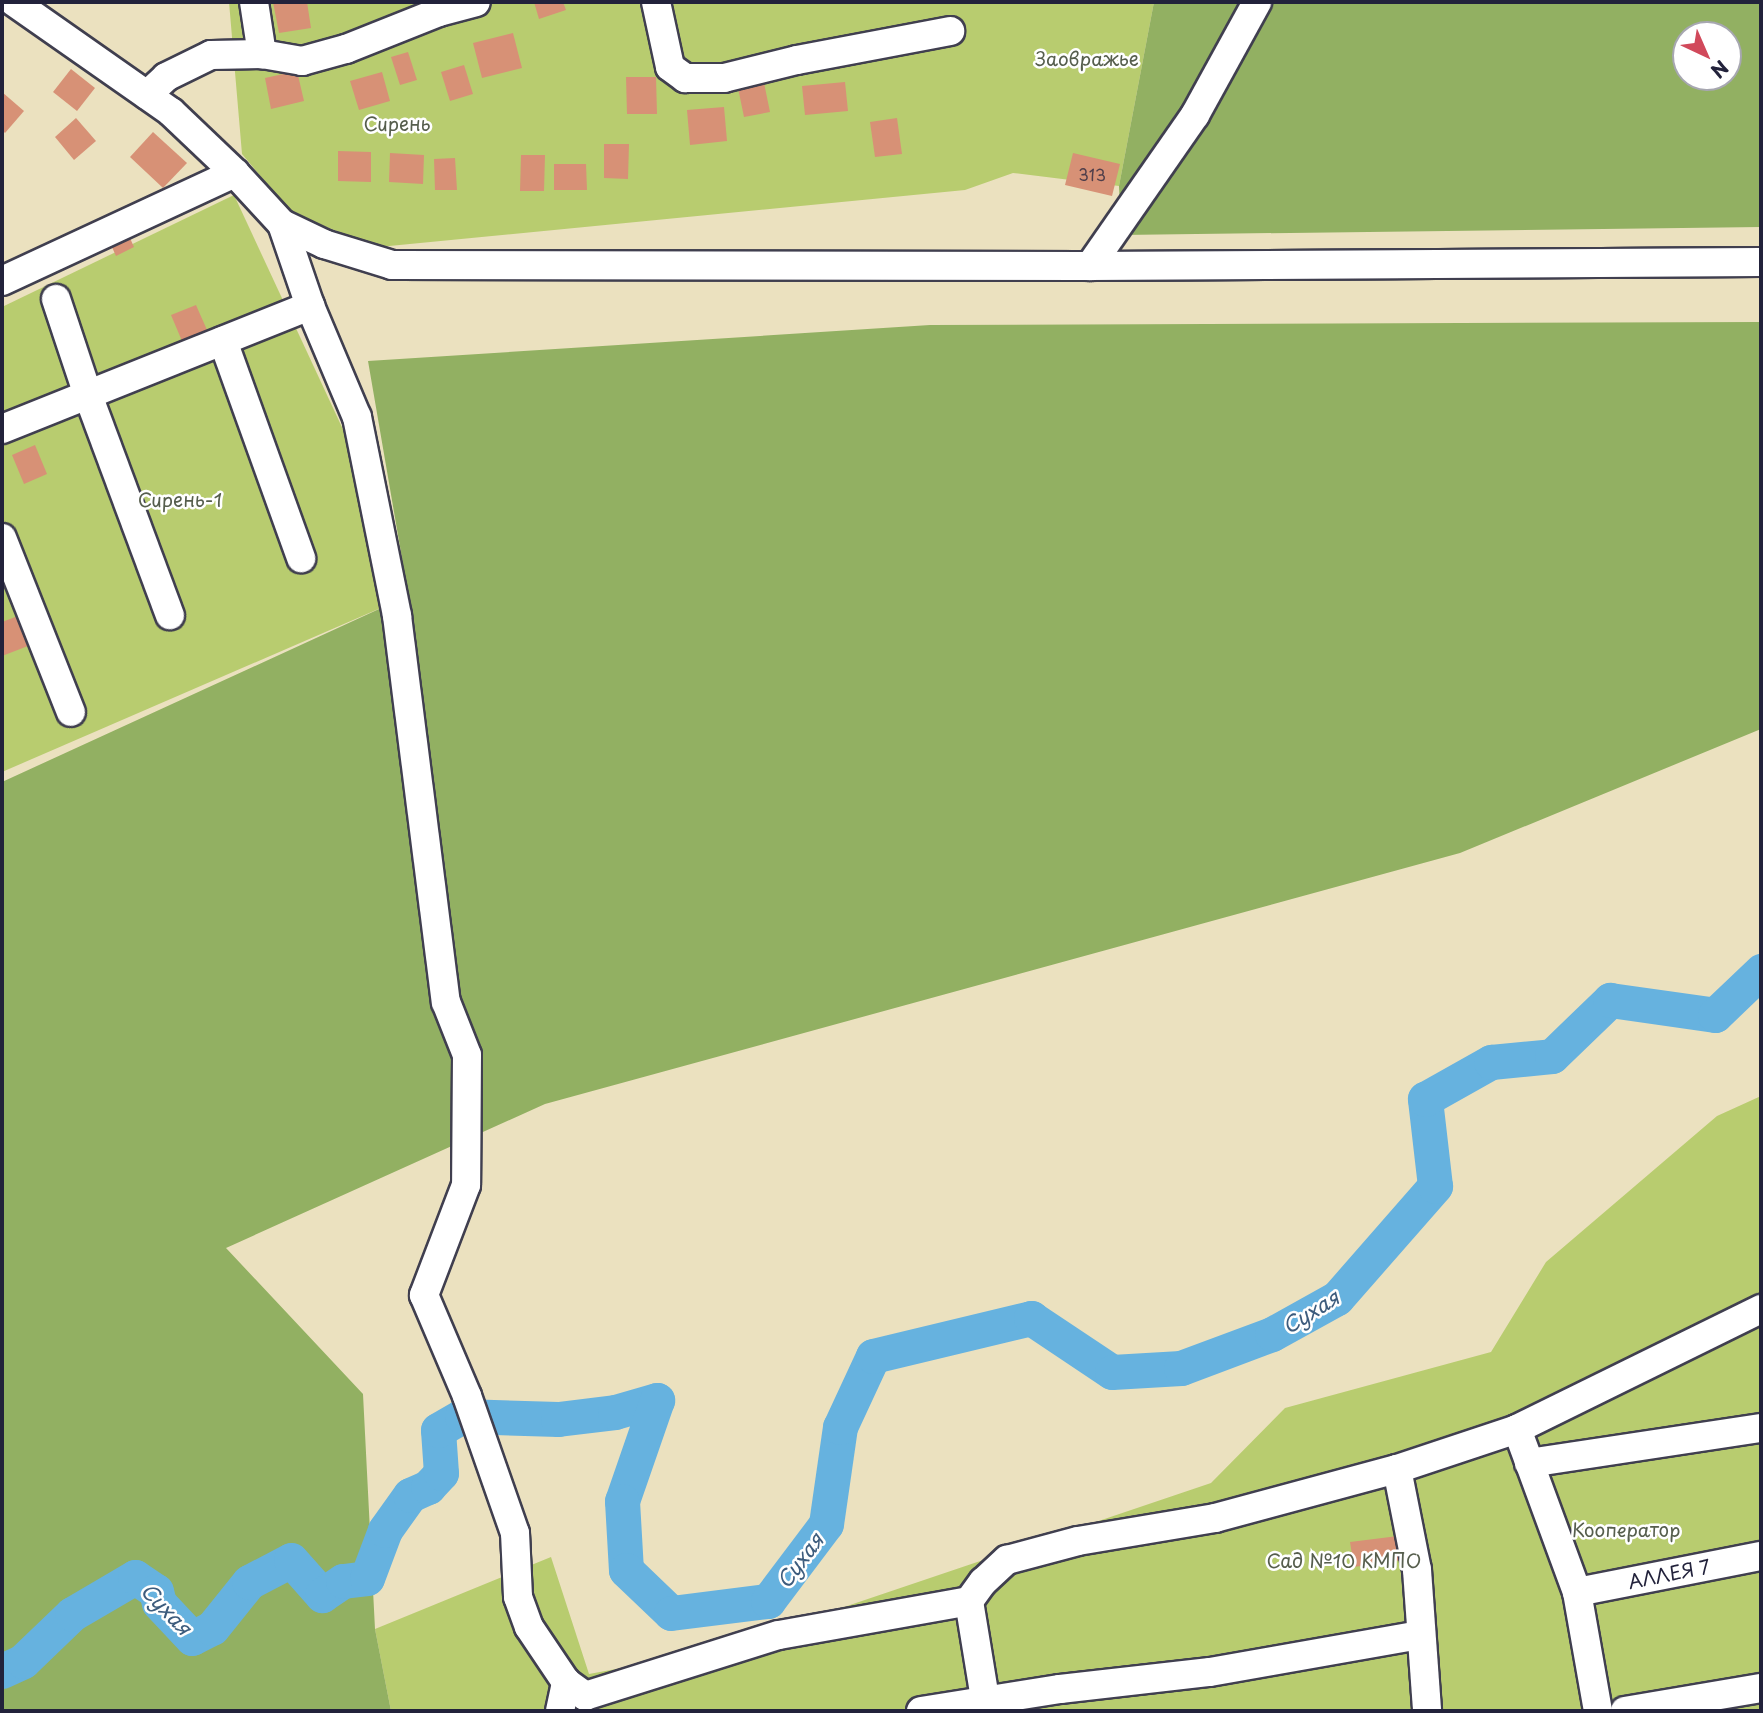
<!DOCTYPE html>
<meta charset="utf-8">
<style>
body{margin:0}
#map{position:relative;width:1763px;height:1713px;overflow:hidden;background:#ebe1bf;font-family:"Playpen Sans",sans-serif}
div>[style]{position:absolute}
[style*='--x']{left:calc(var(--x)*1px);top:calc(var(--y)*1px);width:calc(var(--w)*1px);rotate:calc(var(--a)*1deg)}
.green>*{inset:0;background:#b8cc6f}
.forest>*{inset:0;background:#92b062}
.river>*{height:35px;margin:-17.5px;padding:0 17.5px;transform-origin:17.5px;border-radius:17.5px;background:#66b2df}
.building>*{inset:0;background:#d79176}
.roads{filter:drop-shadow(2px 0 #403f4f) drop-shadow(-2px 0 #403f4f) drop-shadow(0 2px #403f4f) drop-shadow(0 -2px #403f4f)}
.minor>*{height:28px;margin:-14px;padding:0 14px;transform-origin:14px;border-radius:14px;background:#fff}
span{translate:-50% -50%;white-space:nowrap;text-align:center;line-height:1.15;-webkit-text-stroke:5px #fff;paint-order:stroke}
.number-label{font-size:16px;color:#4f3e4a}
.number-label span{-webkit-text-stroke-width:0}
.park-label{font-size:19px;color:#565e4d}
.street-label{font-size:19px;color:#22223b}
.water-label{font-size:21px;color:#3d5c7d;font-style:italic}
.frame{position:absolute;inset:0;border:4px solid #22223b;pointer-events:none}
.north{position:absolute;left:1672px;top:21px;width:70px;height:70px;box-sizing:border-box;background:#fff;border:2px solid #a7a7b1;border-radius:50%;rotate:136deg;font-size:19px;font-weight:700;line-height:28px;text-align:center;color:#22223b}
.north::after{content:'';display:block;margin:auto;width:24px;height:32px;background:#d1495b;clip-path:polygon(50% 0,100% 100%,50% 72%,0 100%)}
</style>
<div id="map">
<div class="green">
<i style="clip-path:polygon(229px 2px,1154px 2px,1119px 186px,1013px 173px,965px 190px,379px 247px,292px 214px,242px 154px)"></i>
<i style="clip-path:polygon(234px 195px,347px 438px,390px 604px,2px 772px,2px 307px)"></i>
<i style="clip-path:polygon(1761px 1096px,1761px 1711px,391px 1711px,375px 1629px,551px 1557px,589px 1674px,714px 1651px,1211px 1483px,1285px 1408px,1491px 1352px,1546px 1262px,1717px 1116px)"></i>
</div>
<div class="forest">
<i style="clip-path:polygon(evenodd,1154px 2px,1761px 2px,1761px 227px,1121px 235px,1119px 186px,1154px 2px,1686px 35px,1728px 35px,1728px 77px,1686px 77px,1686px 35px)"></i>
<i style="clip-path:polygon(1761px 322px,1761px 729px,1460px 853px,545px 1104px,226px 1248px,363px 1394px,375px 1629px,391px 1711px,2px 1711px,2px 782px,390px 604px,409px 599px,368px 361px,930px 325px)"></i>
</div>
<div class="river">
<i style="--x:2;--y:1671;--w:23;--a:-25"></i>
<i style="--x:23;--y:1661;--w:68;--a:-43.8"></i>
<i style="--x:72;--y:1614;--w:73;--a:-30.4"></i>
<i style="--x:135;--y:1577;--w:25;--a:34"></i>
<i style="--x:156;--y:1591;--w:12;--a:76"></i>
<i style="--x:159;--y:1603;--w:48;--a:46.7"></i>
<i style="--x:192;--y:1638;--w:22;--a:-27"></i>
<i style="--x:212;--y:1628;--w:59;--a:-51.2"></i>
<i style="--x:249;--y:1582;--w:47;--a:-27.6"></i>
<i style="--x:291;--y:1560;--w:47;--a:48.5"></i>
<i style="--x:322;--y:1595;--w:25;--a:-34"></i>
<i style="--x:343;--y:1581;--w:24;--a:-7"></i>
<i style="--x:367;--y:1578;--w:51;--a:-69.4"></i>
<i style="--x:385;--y:1530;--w:43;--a:-54.5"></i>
<i style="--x:410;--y:1495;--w:20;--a:-24"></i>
<i style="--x:428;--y:1487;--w:19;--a:-47"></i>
<i style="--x:441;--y:1473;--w:43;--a:-94"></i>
<i style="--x:438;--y:1430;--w:28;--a:-30"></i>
<i style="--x:462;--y:1416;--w:96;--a:1.8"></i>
<i style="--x:558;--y:1419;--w:57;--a:-7"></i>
<i style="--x:615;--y:1412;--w:44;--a:-15.9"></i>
<i style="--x:657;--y:1400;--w:107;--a:109.1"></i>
<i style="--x:622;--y:1501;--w:69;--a:86.7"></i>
<i style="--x:626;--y:1570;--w:62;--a:43.7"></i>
<i style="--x:671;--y:1613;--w:98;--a:-7.1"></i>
<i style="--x:768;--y:1601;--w:96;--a:-53"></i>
<i style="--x:826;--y:1524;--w:98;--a:-81.8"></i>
<i style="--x:840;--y:1427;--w:78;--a:-65.1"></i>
<i style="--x:873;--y:1356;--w:163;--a:-13.5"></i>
<i style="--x:1031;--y:1318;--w:97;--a:33.7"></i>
<i style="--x:1112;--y:1372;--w:69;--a:-3.3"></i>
<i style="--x:1181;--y:1368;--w:97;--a:-20.5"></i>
<i style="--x:1272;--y:1334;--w:74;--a:-29"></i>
<i style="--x:1337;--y:1298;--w:149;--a:-48.8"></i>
<i style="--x:1435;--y:1186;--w:88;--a:-96.6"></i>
<i style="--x:1425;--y:1099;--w:76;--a:-29.3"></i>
<i style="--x:1491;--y:1062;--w:61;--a:-5.6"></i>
<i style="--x:1552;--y:1056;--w:81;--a:-44"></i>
<i style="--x:1610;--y:1000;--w:106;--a:8.1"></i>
<i style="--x:1715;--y:1015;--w:64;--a:-43.7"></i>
</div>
<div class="building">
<i style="clip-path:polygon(273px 2px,307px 2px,311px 28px,279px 33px)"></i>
<i style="clip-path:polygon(534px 2px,563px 2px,566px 10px,539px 19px)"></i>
<i style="clip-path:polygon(513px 33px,522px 68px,482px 78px,473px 43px)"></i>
<i style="clip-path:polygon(408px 52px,417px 80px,400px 85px,391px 57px)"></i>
<i style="clip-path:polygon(464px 65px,473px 94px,450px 101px,441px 72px)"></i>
<i style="clip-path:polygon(71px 69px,95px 88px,77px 111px,53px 92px)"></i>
<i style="clip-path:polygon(297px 71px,304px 101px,271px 109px,265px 78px)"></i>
<i style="clip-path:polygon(382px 72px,390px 101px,359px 110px,350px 81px)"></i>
<i style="clip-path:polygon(626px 77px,656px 77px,657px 114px,627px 114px)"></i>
<i style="clip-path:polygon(763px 78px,770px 112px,744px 117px,737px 83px)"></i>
<i style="clip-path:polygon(845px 82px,848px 111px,805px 115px,802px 86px)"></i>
<i style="clip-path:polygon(2px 92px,24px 111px,5px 133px,2px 130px)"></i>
<i style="clip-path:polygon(724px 107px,727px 141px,690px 145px,687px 110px)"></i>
<i style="clip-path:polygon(76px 118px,96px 141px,74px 160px,55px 137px)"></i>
<i style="clip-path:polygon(897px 118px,902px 154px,875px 157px,870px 122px)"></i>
<i style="clip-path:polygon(153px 132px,187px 163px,163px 188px,130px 157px)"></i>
<i style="clip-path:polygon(604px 144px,629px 144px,628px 179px,604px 178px)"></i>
<i style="clip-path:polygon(338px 151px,371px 152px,371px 182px,338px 181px)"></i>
<i style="clip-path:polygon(390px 153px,424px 155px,423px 184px,389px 182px)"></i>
<i style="clip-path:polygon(1073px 153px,1120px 164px,1112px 196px,1065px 185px)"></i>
<i style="clip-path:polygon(521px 155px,545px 155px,544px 191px,520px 191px)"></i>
<i style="clip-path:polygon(455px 158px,457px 190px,435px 190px,434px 159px)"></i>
<i style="clip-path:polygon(554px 164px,586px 164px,587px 190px,554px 190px)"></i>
<i style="clip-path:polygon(125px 227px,134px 247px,116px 256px,107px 236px)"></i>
<i style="clip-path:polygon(196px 305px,207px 330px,182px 341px,171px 315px)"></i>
<i style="clip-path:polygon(35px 445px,47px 474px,24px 484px,12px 455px)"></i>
<i style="clip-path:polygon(18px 616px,28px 646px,2px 656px,2px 622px)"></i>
<i style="clip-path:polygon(1398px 1536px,1402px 1560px,1354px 1567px,1350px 1542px)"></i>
</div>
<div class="roads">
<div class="minor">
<i style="--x:14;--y:2;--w:192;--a:35"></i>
<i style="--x:171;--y:112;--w:88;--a:43.6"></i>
<i style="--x:235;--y:173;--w:69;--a:47.3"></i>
<i style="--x:282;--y:224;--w:47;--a:25.5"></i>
<i style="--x:324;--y:244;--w:71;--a:17.2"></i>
<i style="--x:392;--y:265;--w:698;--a:0.08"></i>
<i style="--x:1090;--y:266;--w:671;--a:-0.34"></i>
<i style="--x:254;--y:2;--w:53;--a:81.3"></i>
<i style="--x:262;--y:54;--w:41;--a:9.9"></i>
<i style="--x:302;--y:61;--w:46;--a:-15.3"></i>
<i style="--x:346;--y:49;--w:100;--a:-21.7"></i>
<i style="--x:439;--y:12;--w:38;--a:-15"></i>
<i style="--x:656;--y:2;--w:66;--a:77.8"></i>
<i style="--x:670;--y:67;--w:19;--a:36"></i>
<i style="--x:685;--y:78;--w:39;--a:0"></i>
<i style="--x:724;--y:78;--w:75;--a:-13.9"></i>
<i style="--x:797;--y:60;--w:156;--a:-10.7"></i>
<i style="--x:147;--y:95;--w:26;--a:-43"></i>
<i style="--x:166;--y:77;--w:50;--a:-26.1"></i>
<i style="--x:211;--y:55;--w:51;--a:-1.1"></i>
<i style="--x:282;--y:224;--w:87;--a:71.1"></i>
<i style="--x:310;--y:306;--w:121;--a:67.1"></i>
<i style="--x:357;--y:417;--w:203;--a:78.6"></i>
<i style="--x:397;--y:616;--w:389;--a:82.8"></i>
<i style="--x:446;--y:1002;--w:57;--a:68.4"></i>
<i style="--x:467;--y:1055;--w:130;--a:90.4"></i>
<i style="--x:466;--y:1185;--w:118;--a:110.9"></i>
<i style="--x:424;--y:1295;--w:110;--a:66.9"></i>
<i style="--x:467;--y:1396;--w:145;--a:70.7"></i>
<i style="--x:515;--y:1533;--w:64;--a:87.3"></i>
<i style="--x:518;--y:1597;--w:32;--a:70"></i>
<i style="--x:529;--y:1627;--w:66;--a:56.1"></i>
<i style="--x:566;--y:1682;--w:24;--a:36"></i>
<i style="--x:585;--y:1696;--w:203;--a:-17.5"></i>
<i style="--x:779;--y:1635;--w:193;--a:-10.1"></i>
<i style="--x:969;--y:1601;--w:24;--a:-54"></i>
<i style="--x:983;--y:1582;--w:33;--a:-43"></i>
<i style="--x:1007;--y:1560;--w:73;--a:-15"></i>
<i style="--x:1078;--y:1541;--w:139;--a:-9.5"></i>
<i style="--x:1215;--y:1518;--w:188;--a:-15.1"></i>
<i style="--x:1397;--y:1469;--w:126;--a:-18.4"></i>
<i style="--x:1517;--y:1429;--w:272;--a:-26.2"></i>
<i style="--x:1090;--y:266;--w:184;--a:-55.2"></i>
<i style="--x:1195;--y:115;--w:129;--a:-61.2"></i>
<i style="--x:2;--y:281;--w:257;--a:-24.9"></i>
<i style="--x:56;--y:299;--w:101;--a:71.6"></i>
<i style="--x:88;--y:395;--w:235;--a:69.6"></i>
<i style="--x:223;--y:341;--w:231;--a:70.2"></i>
<i style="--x:2;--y:429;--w:332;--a:-21.8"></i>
<i style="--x:2;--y:538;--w:187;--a:68.4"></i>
<i style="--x:1517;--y:1429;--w:174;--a:69.8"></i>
<i style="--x:1577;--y:1592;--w:121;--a:80"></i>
<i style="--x:1529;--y:1463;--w:235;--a:-8.6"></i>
<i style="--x:1397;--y:1469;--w:103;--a:78.8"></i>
<i style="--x:1417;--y:1570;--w:141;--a:85.9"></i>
<i style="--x:1577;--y:1592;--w:187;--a:-11.1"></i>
<i style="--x:969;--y:1601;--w:111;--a:80.7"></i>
<i style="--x:560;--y:1711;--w:30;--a:-78"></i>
<i style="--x:921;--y:1711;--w:141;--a:-9"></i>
<i style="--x:1060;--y:1689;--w:151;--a:-6.5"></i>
<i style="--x:1210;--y:1672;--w:213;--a:-10"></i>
<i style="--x:1625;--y:1711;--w:138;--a:-9.6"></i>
</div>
</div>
<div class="number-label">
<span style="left:1092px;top:174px">313</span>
</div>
<div class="park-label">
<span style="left:1087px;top:59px">Заовражье</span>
<span style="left:397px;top:124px">Сирень</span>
<span style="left:180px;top:500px">Сирень-1</span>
<span style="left:1626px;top:1530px">Кооператор</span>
<span style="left:1344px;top:1561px">Сад №10 КМПО</span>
</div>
<div class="street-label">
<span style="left:1669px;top:1574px;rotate:-11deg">АЛЛЕЯ 7</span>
</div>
<div class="water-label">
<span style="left:1310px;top:1311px;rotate:-32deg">Сухая</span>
<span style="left:799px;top:1560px;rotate:-53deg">Сухая</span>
<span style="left:167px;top:1608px;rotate:46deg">Сухая</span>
</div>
<div class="frame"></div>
<div class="north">N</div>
</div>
